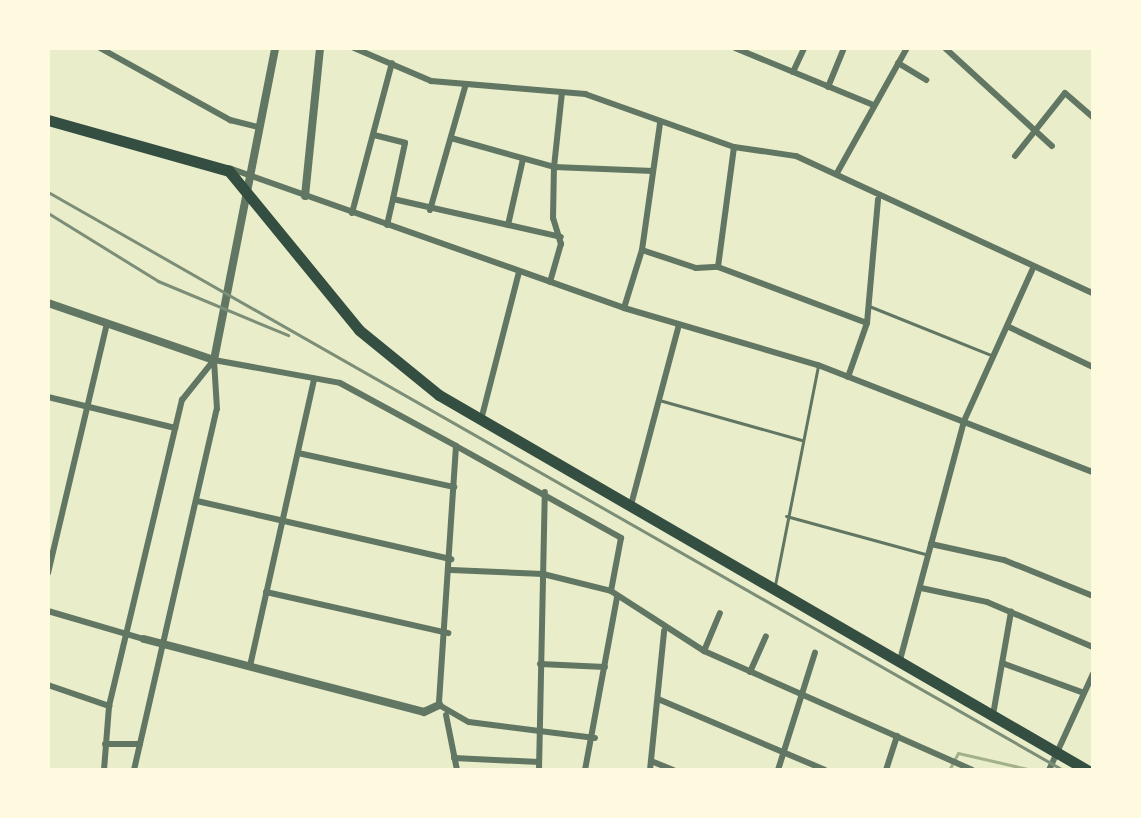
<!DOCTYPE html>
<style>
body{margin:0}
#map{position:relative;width:1141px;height:818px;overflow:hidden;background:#e9edc9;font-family:"Asap Condensed",sans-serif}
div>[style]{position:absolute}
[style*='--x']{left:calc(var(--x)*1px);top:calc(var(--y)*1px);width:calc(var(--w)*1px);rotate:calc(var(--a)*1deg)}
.stream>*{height:3px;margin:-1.5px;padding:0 1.5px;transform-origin:1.5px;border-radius:1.5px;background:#a3b18a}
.service>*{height:3px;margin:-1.5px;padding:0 1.5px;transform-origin:1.5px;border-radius:1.5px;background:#617663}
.minor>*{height:6px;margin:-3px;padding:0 3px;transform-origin:3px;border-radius:3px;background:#617663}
.tertiary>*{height:8px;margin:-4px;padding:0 4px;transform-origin:4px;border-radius:4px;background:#617663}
.trunk>*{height:11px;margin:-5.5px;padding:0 5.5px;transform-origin:5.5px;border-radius:5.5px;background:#344e41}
.rail>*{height:3px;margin:-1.5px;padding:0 1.5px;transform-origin:1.5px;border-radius:1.5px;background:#7c8e77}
span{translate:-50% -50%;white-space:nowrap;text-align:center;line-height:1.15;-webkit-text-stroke:6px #fefae0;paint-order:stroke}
.frame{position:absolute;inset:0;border:50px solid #fefae0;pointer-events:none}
</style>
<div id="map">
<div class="stream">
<i style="--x:949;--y:770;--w:19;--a:-62"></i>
<i style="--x:958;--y:753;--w:76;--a:12.9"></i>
</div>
<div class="service">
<i style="--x:869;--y:306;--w:131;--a:21.9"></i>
<i style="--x:659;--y:400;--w:148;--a:15.7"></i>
<i style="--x:786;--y:516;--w:148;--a:15.3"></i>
<i style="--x:775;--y:585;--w:224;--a:-78.9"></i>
</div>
<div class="minor">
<i style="--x:100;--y:48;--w:149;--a:29"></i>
<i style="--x:230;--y:120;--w:30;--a:14"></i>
<i style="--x:354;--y:48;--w:84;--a:23.2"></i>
<i style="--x:431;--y:81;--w:155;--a:4.8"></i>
<i style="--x:585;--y:94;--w:158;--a:19.6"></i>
<i style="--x:734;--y:147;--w:63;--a:8.3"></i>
<i style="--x:796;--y:156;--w:327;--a:24.8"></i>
<i style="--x:735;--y:48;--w:149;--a:22.4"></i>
<i style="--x:945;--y:48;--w:145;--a:42.5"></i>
<i style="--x:898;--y:63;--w:33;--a:31"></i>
<i style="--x:793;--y:72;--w:26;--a:-65"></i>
<i style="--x:828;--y:87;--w:42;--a:-67.7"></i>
<i style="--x:374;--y:135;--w:32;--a:14"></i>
<i style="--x:405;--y:143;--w:57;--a:102.1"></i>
<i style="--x:451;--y:138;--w:107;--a:15.7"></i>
<i style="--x:554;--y:167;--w:75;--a:-83.9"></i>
<i style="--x:734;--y:147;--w:121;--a:97.6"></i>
<i style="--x:718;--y:267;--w:159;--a:20.6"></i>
<i style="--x:1015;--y:156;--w:80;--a:-51.6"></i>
<i style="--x:1065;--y:93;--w:37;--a:41"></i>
<i style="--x:229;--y:168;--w:419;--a:19.5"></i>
<i style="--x:624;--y:308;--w:202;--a:16.4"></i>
<i style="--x:818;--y:365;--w:295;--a:21.3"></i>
<i style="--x:837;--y:173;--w:143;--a:-60.8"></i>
<i style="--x:430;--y:210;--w:131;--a:-74.1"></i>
<i style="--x:352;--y:213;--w:155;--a:-75.1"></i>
<i style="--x:387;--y:225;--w:27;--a:-77"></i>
<i style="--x:393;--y:199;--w:172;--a:12.7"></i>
<i style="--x:508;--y:225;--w:68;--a:-77.2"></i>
<i style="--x:642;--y:250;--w:57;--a:18.4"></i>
<i style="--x:696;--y:268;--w:22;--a:-3"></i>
<i style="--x:550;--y:282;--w:40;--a:-74"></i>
<i style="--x:561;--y:244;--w:27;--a:-107"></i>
<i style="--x:553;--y:218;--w:51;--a:-88.9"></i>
<i style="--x:554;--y:167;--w:99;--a:2.3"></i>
<i style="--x:624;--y:308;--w:61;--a:-72.8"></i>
<i style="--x:642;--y:250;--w:128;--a:-81.9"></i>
<i style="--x:1009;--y:327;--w:93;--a:25.5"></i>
<i style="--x:214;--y:360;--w:128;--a:10.3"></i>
<i style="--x:340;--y:383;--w:132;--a:28.5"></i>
<i style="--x:456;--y:446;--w:260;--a:93.8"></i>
<i style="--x:439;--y:705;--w:34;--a:30"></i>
<i style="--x:469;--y:722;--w:127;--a:7.2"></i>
<i style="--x:848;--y:377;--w:57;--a:-70.6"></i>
<i style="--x:867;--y:323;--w:124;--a:-84.9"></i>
<i style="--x:48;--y:397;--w:131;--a:13.7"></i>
<i style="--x:481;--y:420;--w:153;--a:-75.6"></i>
<i style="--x:456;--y:446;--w:189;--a:29.1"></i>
<i style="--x:621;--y:538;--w:54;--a:100.7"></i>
<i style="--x:298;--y:453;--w:160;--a:12.3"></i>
<i style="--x:197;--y:501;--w:261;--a:12.9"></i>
<i style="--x:631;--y:505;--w:186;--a:-75.1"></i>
<i style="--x:931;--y:544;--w:75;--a:12.4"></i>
<i style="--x:1004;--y:560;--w:96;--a:22"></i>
<i style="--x:451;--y:570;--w:92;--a:2.5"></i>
<i style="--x:543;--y:574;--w:70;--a:14"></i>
<i style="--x:611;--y:591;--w:111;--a:32.8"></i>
<i style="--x:704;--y:651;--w:293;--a:23.9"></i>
<i style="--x:48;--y:573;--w:257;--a:-76.7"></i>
<i style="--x:921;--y:588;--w:67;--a:12"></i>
<i style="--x:987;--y:602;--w:115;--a:23"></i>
<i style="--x:266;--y:592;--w:187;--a:12.7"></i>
<i style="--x:48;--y:611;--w:100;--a:16.3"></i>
<i style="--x:704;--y:651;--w:41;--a:-67.2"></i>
<i style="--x:900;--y:660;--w:247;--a:-75"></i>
<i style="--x:964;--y:421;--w:168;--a:-65.7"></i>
<i style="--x:1002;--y:663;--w:87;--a:20.1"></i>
<i style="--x:540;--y:664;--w:65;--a:2.6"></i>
<i style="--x:250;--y:666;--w:294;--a:-77.4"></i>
<i style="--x:750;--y:672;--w:39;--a:-66"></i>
<i style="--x:48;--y:685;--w:65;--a:19"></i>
<i style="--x:658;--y:699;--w:181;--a:23"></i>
<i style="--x:446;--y:715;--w:56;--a:78.7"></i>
<i style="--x:993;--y:715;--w:105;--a:-80.1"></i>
<i style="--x:105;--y:744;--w:35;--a:0"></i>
<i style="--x:454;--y:758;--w:85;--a:2.7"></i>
<i style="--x:651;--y:761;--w:24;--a:22"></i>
<i style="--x:104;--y:770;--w:64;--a:-85.5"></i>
<i style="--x:109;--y:706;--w:315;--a:-76.6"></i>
<i style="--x:182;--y:400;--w:51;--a:-51.3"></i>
<i style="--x:134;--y:770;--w:370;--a:-77.1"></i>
<i style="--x:217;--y:409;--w:49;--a:-93.5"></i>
<i style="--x:539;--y:770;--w:278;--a:-88.8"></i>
<i style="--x:585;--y:770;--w:176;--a:-79.5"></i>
<i style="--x:650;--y:770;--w:140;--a:-84.2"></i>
<i style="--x:778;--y:770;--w:123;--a:-72.5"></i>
<i style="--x:886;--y:770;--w:36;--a:-72"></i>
<i style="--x:1049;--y:770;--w:106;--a:-65.4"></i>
</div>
<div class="tertiary">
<i style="--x:305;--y:196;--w:149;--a:-84.2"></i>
<i style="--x:48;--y:303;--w:176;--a:19"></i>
<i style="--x:214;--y:360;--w:318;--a:-78.9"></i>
<i style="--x:144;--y:639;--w:289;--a:14.6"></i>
<i style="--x:424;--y:712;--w:17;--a:-25"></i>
</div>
<div class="trunk">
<i style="--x:48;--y:120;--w:188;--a:15.7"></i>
<i style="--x:229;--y:171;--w:205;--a:50.7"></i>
<i style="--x:359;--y:330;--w:103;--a:39.1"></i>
<i style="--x:439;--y:395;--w:749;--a:30.06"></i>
</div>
<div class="rail">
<i style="--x:48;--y:192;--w:1168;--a:29.66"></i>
<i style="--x:48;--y:213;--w:129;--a:31.7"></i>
<i style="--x:158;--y:281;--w:141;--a:22.6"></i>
</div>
<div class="frame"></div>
</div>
